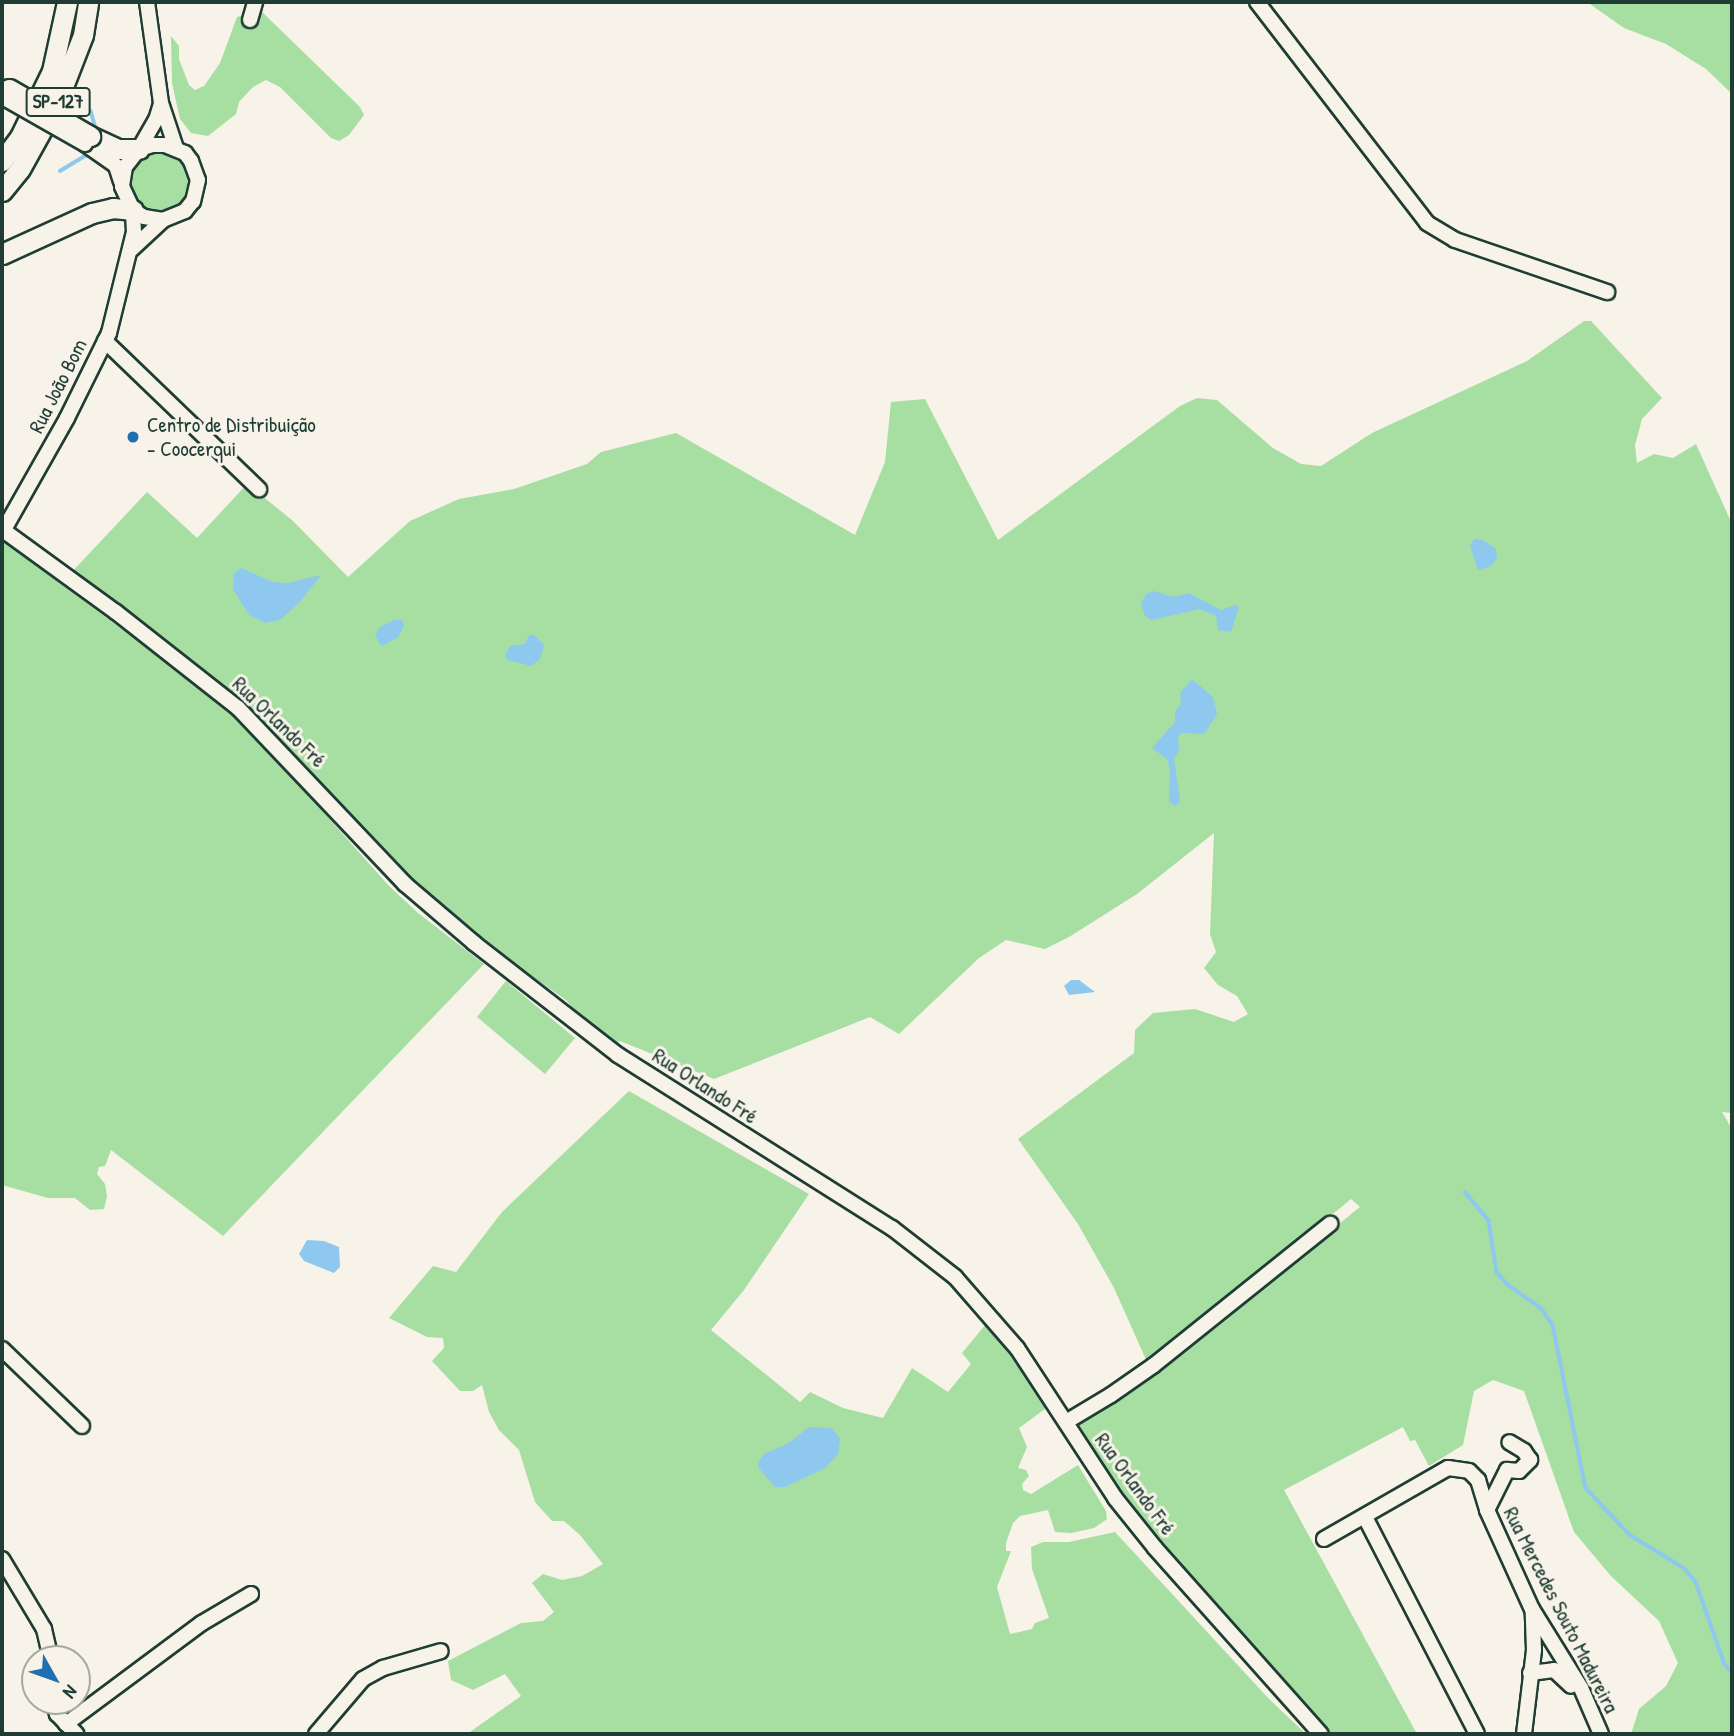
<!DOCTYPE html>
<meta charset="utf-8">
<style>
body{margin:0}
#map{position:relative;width:1734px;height:1736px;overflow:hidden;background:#f7f3e8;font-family:"Patrick Hand",sans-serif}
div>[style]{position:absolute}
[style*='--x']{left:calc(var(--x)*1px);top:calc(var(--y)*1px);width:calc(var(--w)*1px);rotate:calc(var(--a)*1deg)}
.green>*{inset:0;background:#a7dea2}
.round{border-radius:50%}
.water>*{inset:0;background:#8fc8ee}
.stream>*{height:3.5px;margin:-1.75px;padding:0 1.75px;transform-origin:1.75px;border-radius:1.75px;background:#8fc8ee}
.roads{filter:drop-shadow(2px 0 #1f3d34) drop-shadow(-2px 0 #1f3d34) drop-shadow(0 2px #1f3d34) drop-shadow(0 -2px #1f3d34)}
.minor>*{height:14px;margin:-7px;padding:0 7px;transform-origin:7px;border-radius:7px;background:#f7f3e8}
.highway>*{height:19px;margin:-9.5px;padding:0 9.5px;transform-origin:9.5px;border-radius:9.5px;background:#f7f3e8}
.bridges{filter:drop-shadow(2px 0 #1f3d34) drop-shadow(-2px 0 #1f3d34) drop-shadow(0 2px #1f3d34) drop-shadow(0 -2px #1f3d34)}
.minor-bridge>*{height:14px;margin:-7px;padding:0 7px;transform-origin:7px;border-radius:7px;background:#f7f3e8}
.highway-bridge>*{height:19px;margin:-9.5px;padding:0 9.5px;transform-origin:9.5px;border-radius:9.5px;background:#f7f3e8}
.dots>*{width:19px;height:19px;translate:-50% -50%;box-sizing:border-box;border:4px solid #f7f3e8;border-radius:50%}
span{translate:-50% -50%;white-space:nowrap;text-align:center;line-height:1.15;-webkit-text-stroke:6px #f7f3e8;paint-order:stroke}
.shield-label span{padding:2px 5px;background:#f7f3e8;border:2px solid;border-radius:5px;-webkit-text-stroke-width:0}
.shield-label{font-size:19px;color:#1f3d34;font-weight:700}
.street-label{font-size:21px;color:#1f3d34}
.poi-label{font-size:21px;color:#1f3d34}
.left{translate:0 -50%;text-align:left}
.frame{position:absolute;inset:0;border:4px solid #1f3d34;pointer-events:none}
.north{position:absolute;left:21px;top:1645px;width:70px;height:70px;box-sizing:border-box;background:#f7f3e8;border:2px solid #a1aaa0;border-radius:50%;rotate:130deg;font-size:19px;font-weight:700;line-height:28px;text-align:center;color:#1f3d34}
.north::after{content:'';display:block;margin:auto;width:24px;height:32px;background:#1f6fb2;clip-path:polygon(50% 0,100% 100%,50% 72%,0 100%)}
</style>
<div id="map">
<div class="green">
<i style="clip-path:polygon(1587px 2px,1732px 2px,1732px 94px,1706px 69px,1666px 44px,1624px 28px)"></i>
<i style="clip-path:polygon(260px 10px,360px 107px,364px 115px,349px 135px,339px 141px,331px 138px,280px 87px,266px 80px,253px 87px,239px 102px,236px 114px,208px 136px,191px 133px,180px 119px,172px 83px,171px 36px,179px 46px,179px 59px,189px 85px,195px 90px,204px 86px,220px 63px,237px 17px)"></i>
<i class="round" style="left:129px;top:152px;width:62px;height:62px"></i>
<i style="clip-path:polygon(1584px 321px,1591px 321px,1662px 398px,1642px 419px,1635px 445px,1637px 463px,1654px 454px,1673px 458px,1696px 444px,1732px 524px,1732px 1113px,1722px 1112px,1732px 1129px,1732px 1734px,1631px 1734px,1639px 1709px,1666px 1686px,1678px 1663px,1659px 1621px,1611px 1576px,1574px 1532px,1524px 1391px,1493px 1380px,1474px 1391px,1463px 1445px,1429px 1466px,1415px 1440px,1410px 1441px,1403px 1427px,1284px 1490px,1417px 1734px,1329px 1734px,1306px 1704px,1162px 1546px,1122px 1496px,1074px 1425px,1155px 1372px,1360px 1207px,1351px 1199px,1216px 1310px,1147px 1362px,1114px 1288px,1078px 1224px,1018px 1139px,1134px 1053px,1135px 1030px,1153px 1013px,1195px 1009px,1234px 1022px,1248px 1014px,1237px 996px,1218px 985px,1204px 968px,1216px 952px,1210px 934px,1214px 833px,1137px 894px,1069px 937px,1045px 949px,1006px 940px,979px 958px,899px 1034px,870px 1017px,714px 1079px,620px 1041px,615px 1046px,580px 1017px,566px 1000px,482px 941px,409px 880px,243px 700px,70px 574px,147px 492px,197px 538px,247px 484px,292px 520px,348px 577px,410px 521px,459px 499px,514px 489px,587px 464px,601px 452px,676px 433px,855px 535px,885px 462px,891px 402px,925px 399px,998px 540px,1180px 406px,1197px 398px,1217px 400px,1273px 448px,1301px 464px,1321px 466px,1372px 433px,1527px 361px)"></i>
<i style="clip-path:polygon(4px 542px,234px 712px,389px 886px,418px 913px,484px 964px,223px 1236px,111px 1150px,105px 1166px,99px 1167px,97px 1174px,105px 1184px,107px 1196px,104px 1209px,90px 1210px,75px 1198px,48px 1198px,2px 1185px)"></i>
<i style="clip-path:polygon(506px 981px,575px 1038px,545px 1074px,477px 1017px)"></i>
<i style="clip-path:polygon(629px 1091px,809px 1194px,744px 1290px,711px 1330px,800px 1402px,810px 1392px,843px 1408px,883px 1418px,912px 1368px,948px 1392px,971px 1364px,962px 1353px,986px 1324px,1010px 1348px,1038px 1391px,1045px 1409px,1019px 1428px,1027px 1447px,1018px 1468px,1026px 1470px,1029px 1476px,1022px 1484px,1023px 1490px,1031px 1494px,1078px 1465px,1106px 1511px,1107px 1519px,1094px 1528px,1071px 1533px,1055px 1532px,1048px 1510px,1020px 1516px,1013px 1523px,1006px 1543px,1006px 1551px,1011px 1551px,997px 1587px,1010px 1634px,1032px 1629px,1035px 1623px,1049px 1618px,1032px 1569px,1031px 1547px,1043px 1542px,1069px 1542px,1115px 1532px,1269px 1699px,1306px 1734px,467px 1734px,521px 1696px,505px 1674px,473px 1690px,451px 1680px,448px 1661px,521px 1623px,543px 1621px,554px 1612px,532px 1583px,543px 1574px,562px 1580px,582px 1576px,603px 1564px,580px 1535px,564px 1521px,552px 1521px,535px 1502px,519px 1450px,499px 1430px,489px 1412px,482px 1385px,473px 1391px,460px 1391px,432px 1361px,444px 1348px,443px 1338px,427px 1337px,389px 1318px,433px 1266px,456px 1272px,502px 1212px)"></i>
</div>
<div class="water">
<i style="clip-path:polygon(1474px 539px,1483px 540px,1496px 549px,1497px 558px,1491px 566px,1478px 570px,1470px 546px)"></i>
<i style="clip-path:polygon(241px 568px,273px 582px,288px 583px,321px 575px,300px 602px,280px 620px,265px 623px,249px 615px,233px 589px,234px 574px)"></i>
<i style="clip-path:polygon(1154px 591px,1173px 597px,1189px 593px,1221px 610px,1235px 605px,1239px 607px,1231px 632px,1218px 630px,1216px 616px,1200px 609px,1151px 620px,1145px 616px,1141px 603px,1146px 594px)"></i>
<i style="clip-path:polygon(394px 620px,402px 620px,404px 625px,402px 631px,397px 638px,381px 646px,375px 635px,380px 627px)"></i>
<i style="clip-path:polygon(529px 635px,534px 635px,544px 645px,540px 659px,531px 666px,508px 660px,505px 655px,510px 646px,525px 644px)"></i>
<i style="clip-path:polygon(1192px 679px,1213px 697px,1217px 714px,1204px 734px,1182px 733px,1178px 736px,1179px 750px,1174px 759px,1180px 800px,1176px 806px,1169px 802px,1170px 769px,1167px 759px,1152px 748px,1175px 722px,1175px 711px,1181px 704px,1180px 693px)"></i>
<i style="clip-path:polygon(1071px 980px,1079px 980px,1095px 992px,1069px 995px,1064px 986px)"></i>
<i style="clip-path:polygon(307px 1240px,324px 1241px,339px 1247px,340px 1267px,334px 1273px,304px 1261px,299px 1254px)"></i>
<i style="clip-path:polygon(809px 1427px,832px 1428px,840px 1439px,838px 1454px,825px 1468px,785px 1487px,775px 1487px,758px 1467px,759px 1461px,764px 1454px,789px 1443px)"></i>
</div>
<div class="stream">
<i style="--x:91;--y:111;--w:22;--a:74"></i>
<i style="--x:2;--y:123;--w:1;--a:90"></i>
<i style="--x:60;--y:171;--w:33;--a:-31"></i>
<i style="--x:1465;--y:1192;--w:38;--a:50"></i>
<i style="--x:1489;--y:1221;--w:52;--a:81.1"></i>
<i style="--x:1497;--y:1272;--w:16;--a:50"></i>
<i style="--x:1507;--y:1284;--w:42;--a:35.2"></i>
<i style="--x:1541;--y:1308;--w:21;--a:55"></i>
<i style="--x:1553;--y:1325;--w:166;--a:78.6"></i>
<i style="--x:1586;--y:1488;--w:64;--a:46.9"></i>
<i style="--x:1630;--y:1535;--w:63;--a:31.4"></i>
<i style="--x:1684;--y:1568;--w:18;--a:49"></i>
<i style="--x:1696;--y:1582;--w:85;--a:70.7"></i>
<i style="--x:1724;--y:1662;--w:14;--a:54"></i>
</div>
<div class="roads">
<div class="minor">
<i style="--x:147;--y:2;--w:102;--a:82.1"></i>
<i style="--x:161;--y:103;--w:47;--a:71.6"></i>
<i style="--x:1257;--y:2;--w:279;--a:52.4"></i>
<i style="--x:1427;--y:223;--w:33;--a:31"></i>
<i style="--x:1455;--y:240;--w:161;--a:18.9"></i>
<i style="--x:250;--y:20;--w:19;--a:-74"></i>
<i style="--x:85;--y:144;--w:38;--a:35"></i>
<i style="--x:116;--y:166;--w:16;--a:72"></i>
<i style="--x:139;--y:149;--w:34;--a:-60"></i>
<i style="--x:156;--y:120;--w:17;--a:-73"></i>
<i style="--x:132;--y:249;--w:42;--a:-43.1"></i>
<i style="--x:105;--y:341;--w:214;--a:43.9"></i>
<i style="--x:3;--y:530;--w:140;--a:36"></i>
<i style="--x:116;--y:612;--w:155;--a:38.2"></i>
<i style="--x:238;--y:708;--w:243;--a:46.5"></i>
<i style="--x:405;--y:884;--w:91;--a:40.5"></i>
<i style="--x:474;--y:943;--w:182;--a:37.9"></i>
<i style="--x:618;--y:1055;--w:324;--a:32.3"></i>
<i style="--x:892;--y:1228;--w:80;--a:37.9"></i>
<i style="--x:955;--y:1277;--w:94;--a:48.9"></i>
<i style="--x:1017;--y:1348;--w:179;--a:56.8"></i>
<i style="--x:1115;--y:1498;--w:64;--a:51.3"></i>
<i style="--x:1155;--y:1548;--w:249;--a:48.3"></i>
<i style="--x:2;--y:533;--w:132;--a:-60.5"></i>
<i style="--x:67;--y:418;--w:95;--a:-63.7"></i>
<i style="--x:109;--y:333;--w:104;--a:-76.1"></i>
<i style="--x:134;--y:232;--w:22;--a:-93"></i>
<i style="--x:133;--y:210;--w:26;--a:-115"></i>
<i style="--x:122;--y:186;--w:19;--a:-81"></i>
<i style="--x:125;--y:167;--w:23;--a:-52"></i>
<i style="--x:139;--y:149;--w:15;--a:-16"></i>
<i style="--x:153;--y:145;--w:12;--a:0"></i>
<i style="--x:165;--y:145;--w:22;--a:22"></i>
<i style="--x:185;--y:153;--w:10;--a:53"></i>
<i style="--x:191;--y:161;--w:20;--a:70"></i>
<i style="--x:198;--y:180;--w:22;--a:103"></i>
<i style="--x:193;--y:201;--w:13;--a:129"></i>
<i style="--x:185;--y:211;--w:24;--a:158"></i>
<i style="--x:163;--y:220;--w:19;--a:-171"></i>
<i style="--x:144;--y:217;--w:13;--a:-148"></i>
<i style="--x:2;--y:1349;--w:111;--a:43.9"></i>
<i style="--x:1066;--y:1422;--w:52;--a:-31"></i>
<i style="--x:1111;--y:1395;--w:52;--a:-34.9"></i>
<i style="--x:1154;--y:1365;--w:226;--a:-38.7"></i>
<i style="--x:1487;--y:1510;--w:45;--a:-63.4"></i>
<i style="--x:1507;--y:1470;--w:12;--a:5"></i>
<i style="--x:1519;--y:1471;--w:16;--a:-45"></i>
<i style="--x:1530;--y:1460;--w:11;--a:-124"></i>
<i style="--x:1524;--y:1451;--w:17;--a:-149"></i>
<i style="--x:1365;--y:1517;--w:244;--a:62.7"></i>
<i style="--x:1324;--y:1539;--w:143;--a:-29.8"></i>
<i style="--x:1448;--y:1468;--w:21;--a:8"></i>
<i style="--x:1469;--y:1471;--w:13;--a:45"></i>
<i style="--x:1478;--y:1480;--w:31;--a:73"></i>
<i style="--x:1487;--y:1510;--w:109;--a:65.6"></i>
<i style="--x:1532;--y:1609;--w:93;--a:58.2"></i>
<i style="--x:1581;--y:1688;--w:50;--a:66.5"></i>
<i style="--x:2;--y:1559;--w:82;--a:59"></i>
<i style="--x:44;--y:1629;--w:31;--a:77"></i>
<i style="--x:1530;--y:1673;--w:24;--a:-7"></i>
<i style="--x:1554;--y:1670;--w:23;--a:43"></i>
<i style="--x:53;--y:1701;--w:14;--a:73"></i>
<i style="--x:57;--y:1714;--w:28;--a:46"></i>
<i style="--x:66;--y:1724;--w:169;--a:-36.6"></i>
<i style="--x:202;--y:1623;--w:57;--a:-30.6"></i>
<i style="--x:316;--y:1734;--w:72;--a:-49.5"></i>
<i style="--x:363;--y:1679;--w:23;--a:-29"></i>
<i style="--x:383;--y:1668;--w:60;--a:-16.3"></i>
<i style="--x:1524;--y:1734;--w:85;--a:-83.2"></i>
<i style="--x:1534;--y:1650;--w:37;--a:-92"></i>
</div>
<div class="highway">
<i style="--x:90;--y:136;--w:31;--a:25"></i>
<i style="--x:118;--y:149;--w:21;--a:0"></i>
<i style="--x:2;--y:161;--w:30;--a:-53"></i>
<i style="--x:20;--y:137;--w:73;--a:-64.1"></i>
<i style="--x:52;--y:71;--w:71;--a:-77.7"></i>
<i style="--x:2;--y:191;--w:28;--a:-51"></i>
<i style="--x:20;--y:169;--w:77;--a:-61.1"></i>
<i style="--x:57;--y:102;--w:72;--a:-68.8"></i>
<i style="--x:83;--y:35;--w:33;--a:-81"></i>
<i style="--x:2;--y:254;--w:99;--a:-24.5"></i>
<i style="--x:92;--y:213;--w:22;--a:-13"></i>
<i style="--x:113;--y:208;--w:20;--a:6"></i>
</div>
</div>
<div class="bridges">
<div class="minor-bridge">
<i style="--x:4;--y:98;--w:93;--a:29.6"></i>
</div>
<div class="highway-bridge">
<i style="--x:9;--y:89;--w:94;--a:30.1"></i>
</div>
</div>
<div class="dots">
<i style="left:133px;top:437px;background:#1f6fb2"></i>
</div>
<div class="shield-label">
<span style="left:58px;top:102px">SP-127</span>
</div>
<div class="street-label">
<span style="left:58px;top:386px;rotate:-63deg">Rua João Bom</span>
<span style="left:279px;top:722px;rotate:44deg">Rua Orlando Fré</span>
<span style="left:705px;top:1086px;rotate:33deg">Rua Orlando Fré</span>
<span style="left:1135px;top:1484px;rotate:54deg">Rua Orlando Fré</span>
<span style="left:1561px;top:1610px;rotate:63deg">Rua Mercedes Souto Madureira</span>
</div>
<div class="poi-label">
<span class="left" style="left:147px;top:437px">Centro de Distribuição<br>- Coocerqui</span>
</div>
<div class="frame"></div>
<div class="north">N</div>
</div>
